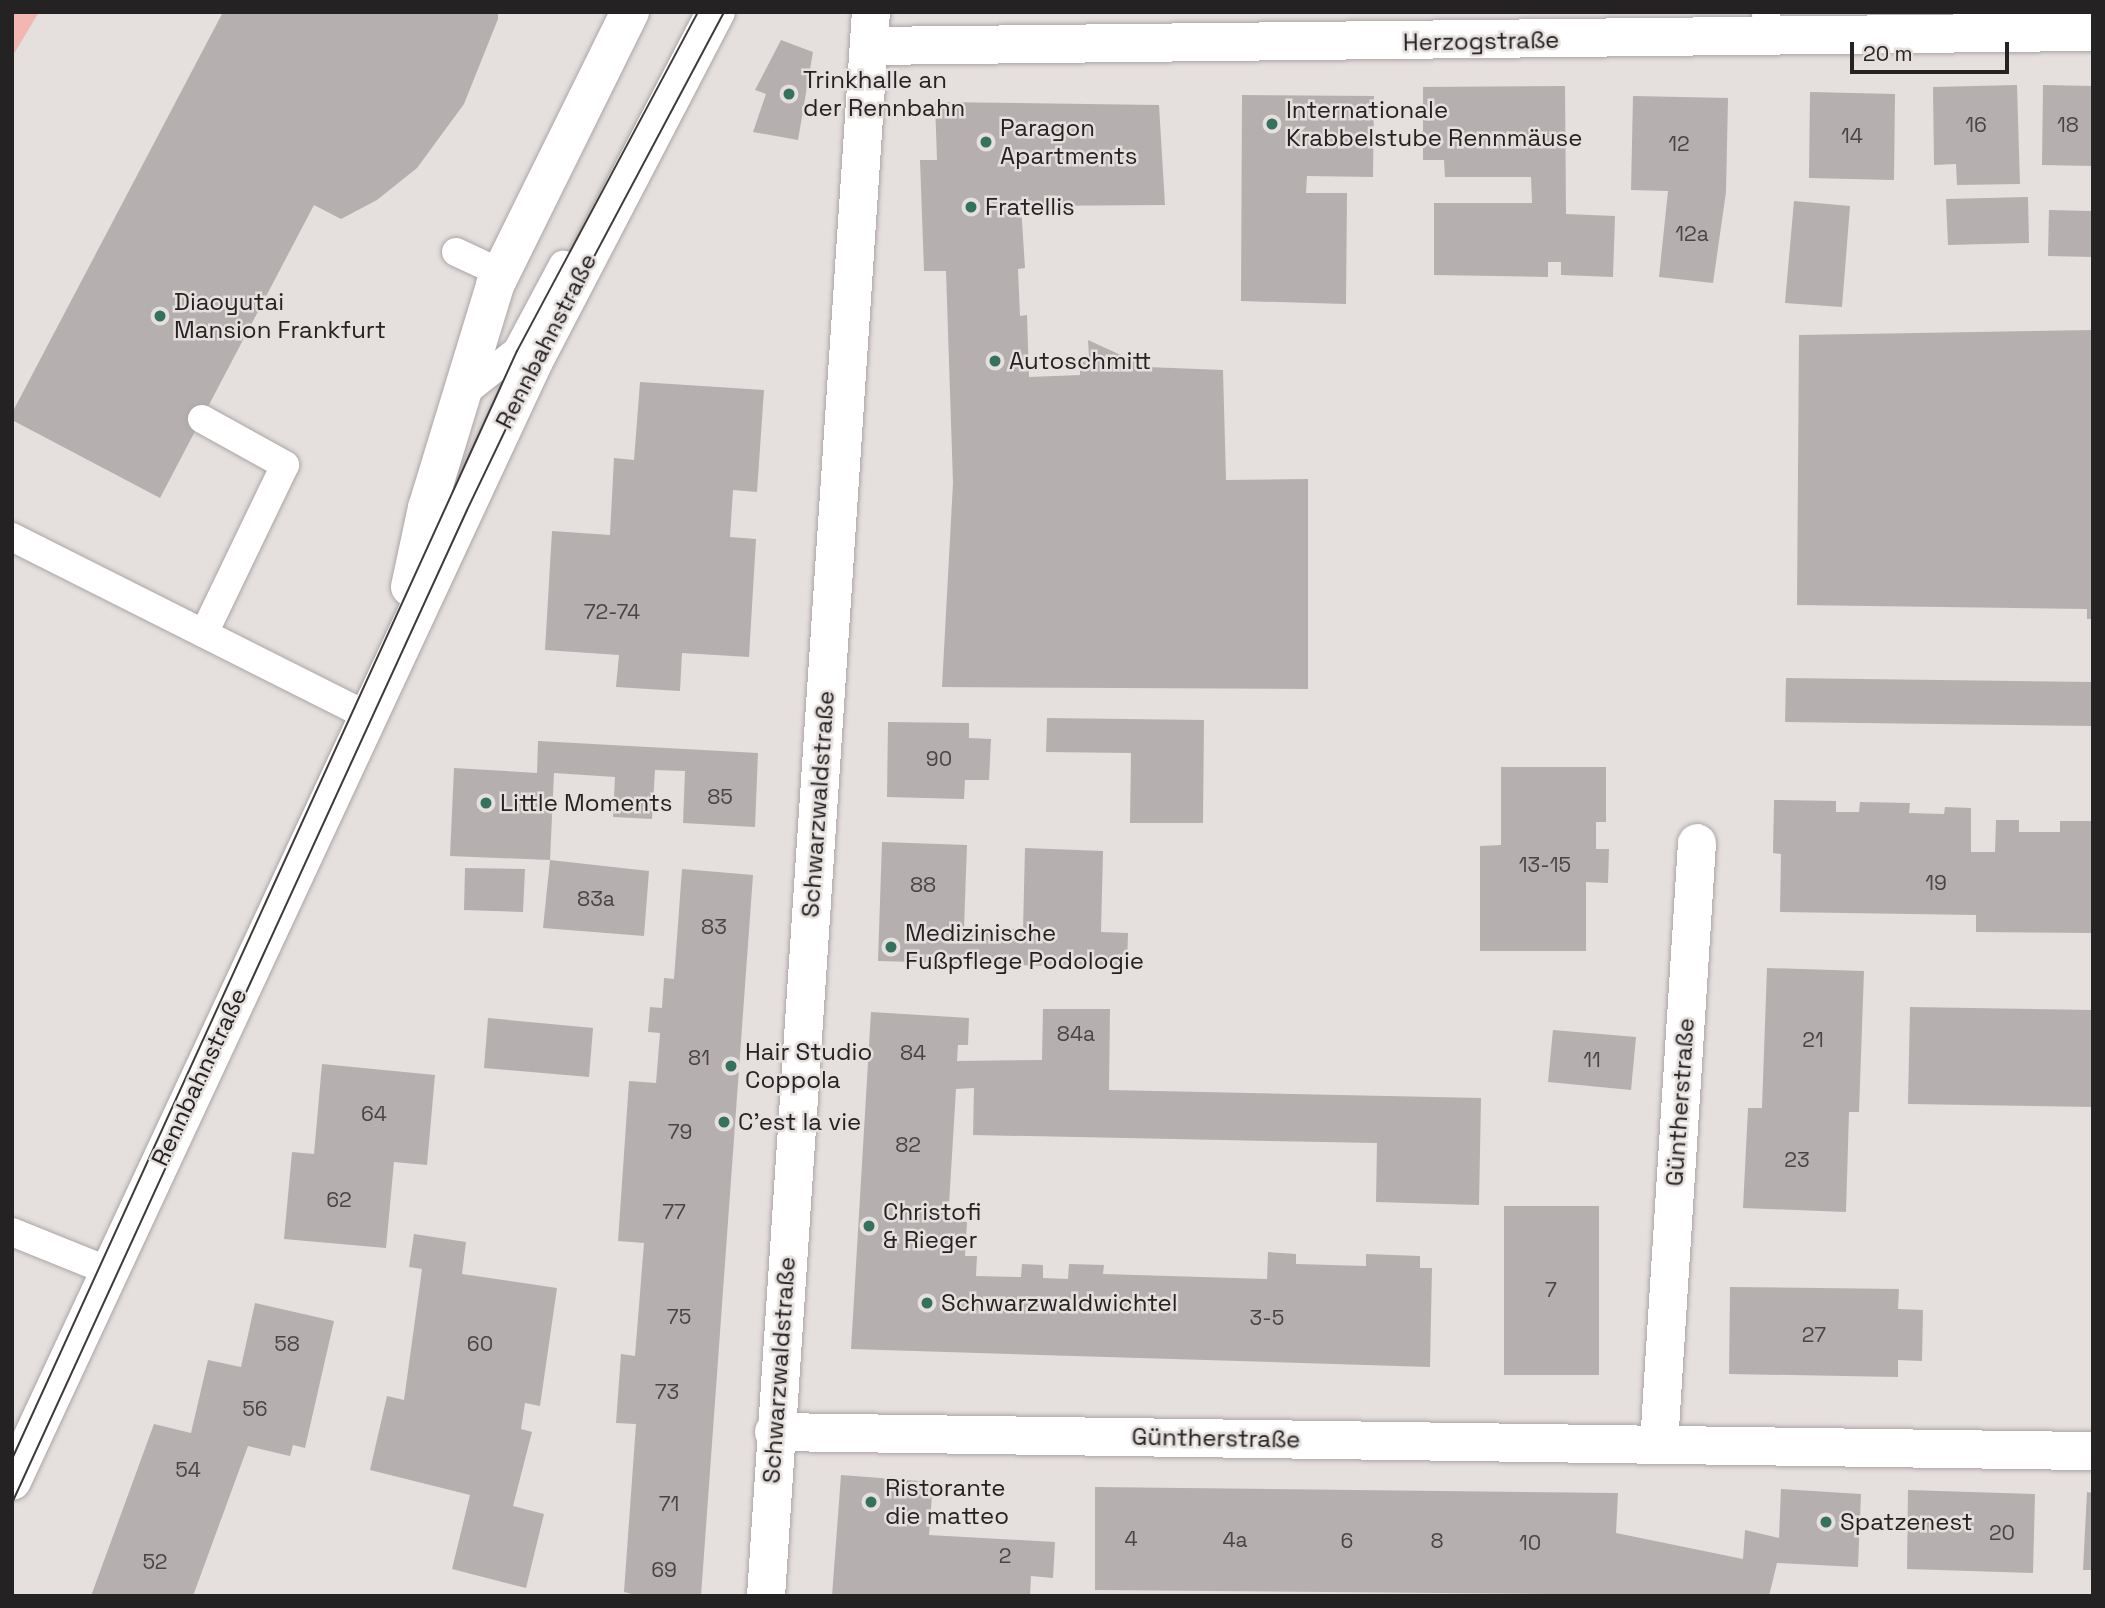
<!DOCTYPE html>
<meta charset="utf-8">
<style>
body{margin:0}
#map{position:relative;width:2105px;height:1608px;overflow:hidden;background:#e5dfde;font-family:"Space Grotesk",sans-serif}
div>[style]{position:absolute}
[style*='--x']{left:calc(var(--x)*1px);top:calc(var(--y)*1px);width:calc(var(--w)*1px);rotate:calc(var(--a)*1deg)}
.green>*{inset:0;background:#f2b6b3}
.building>*{inset:0;background:#b5b0af}
.roads{filter:drop-shadow(0 0 2px #aba5a5) drop-shadow(0 0 2px #aba5a5)}
.lane>*{height:28px;margin:-14px;padding:0 14px;transform-origin:14px;border-radius:14px;background:#fff}
.street>*{height:38px;margin:-19px;padding:0 19px;transform-origin:19px;border-radius:19px;background:#fff}
.secondary>*{height:38px;margin:-19px;padding:0 19px;transform-origin:19px;border-radius:19px;background:#fff}
.tram>*{height:2px;margin:-1px;padding:0 1px;transform-origin:1px;border-radius:1px;background:#3d3b3a}
.dots>*{width:19px;height:19px;translate:-50% -50%;box-sizing:border-box;border:4px solid #e5dfde;border-radius:50%}
span{translate:-50% -50%;white-space:nowrap;text-align:center;line-height:1.15;-webkit-text-stroke:5px #e5dfde;paint-order:stroke}
.number-label{font-size:21px;color:#484645}
.number-label span{-webkit-text-stroke-width:0}
.street-label{font-size:24px;color:#242222}
.poi-label{font-size:24px;color:#242222}
.left{translate:0 -50%;text-align:left}
.frame{position:absolute;inset:0;border:14px solid #242222;pointer-events:none}
.scale{position:absolute;left:1850px;top:42px;width:159px;height:32px;box-sizing:border-box;border:4px solid #242222;border-top:0;padding-left:9px;font-size:21px;line-height:24px;white-space:nowrap;color:#242222;-webkit-text-stroke:5px #e5dfde;paint-order:stroke}
</style>
<div id="map">
<div class="green">
<i style="clip-path:polygon(12px 12px,39px 12px,12px 57px)"></i>
</div>
<div class="building">
<i style="clip-path:polygon(223px 12px,498px 12px,498px 19px,464px 104px,417px 168px,377px 200px,341px 219px,314px 205px,160px 498px,12px 420px,12px 413px)"></i>
<i style="clip-path:polygon(781px 40px,813px 52px,798px 140px,753px 132px,766px 94px,755px 90px)"></i>
<i style="clip-path:polygon(2017px 85px,2020px 184px,1957px 185px,1956px 164px,1934px 165px,1933px 87px)"></i>
<i style="clip-path:polygon(2043px 85px,2093px 86px,2093px 166px,2042px 165px)"></i>
<i style="clip-path:polygon(1565px 86px,1566px 214px,1615px 216px,1613px 277px,1561px 275px,1561px 262px,1548px 262px,1548px 277px,1434px 275px,1434px 203px,1532px 203px,1531px 177px,1445px 177px,1444px 160px,1423px 160px,1423px 87px)"></i>
<i style="clip-path:polygon(1810px 92px,1895px 94px,1894px 180px,1809px 178px)"></i>
<i style="clip-path:polygon(1242px 95px,1374px 96px,1373px 177px,1307px 176px,1306px 193px,1347px 193px,1346px 304px,1241px 301px)"></i>
<i style="clip-path:polygon(1633px 96px,1728px 98px,1726px 192px,1713px 283px,1659px 277px,1668px 191px,1631px 190px)"></i>
<i style="clip-path:polygon(935px 102px,1159px 105px,1165px 205px,1021px 206px,1025px 268px,1018px 269px,1020px 316px,1027px 315px,1029px 377px,1080px 375px,1080px 356px,1089px 356px,1088px 340px,1147px 367px,1223px 370px,1226px 480px,1308px 479px,1308px 689px,942px 687px,953px 483px,946px 271px,924px 271px,920px 160px,937px 160px)"></i>
<i style="clip-path:polygon(2028px 197px,2029px 243px,1948px 245px,1946px 199px)"></i>
<i style="clip-path:polygon(1794px 201px,1850px 206px,1842px 307px,1785px 303px)"></i>
<i style="clip-path:polygon(2049px 210px,2093px 211px,2093px 257px,2048px 256px)"></i>
<i style="clip-path:polygon(2093px 330px,2093px 619px,2087px 619px,2087px 609px,1797px 605px,1799px 335px)"></i>
<i style="clip-path:polygon(640px 382px,764px 390px,757px 492px,733px 490px,730px 537px,756px 539px,749px 657px,682px 653px,680px 691px,616px 687px,619px 655px,545px 650px,552px 531px,610px 535px,614px 458px,634px 460px)"></i>
<i style="clip-path:polygon(1786px 678px,2093px 682px,2093px 726px,1785px 722px)"></i>
<i style="clip-path:polygon(1047px 718px,1204px 720px,1203px 823px,1130px 823px,1131px 753px,1046px 752px)"></i>
<i style="clip-path:polygon(888px 722px,969px 723px,969px 738px,991px 739px,989px 780px,965px 780px,964px 799px,887px 797px)"></i>
<i style="clip-path:polygon(538px 741px,758px 753px,755px 827px,683px 823px,685px 771px,655px 770px,652px 819px,613px 817px,615px 777px,554px 773px,550px 860px,450px 856px,454px 768px,537px 773px)"></i>
<i style="clip-path:polygon(1501px 767px,1606px 767px,1606px 822px,1596px 822px,1596px 849px,1609px 849px,1608px 883px,1586px 882px,1586px 951px,1480px 951px,1480px 846px,1501px 845px)"></i>
<i style="clip-path:polygon(1774px 800px,1836px 801px,1836px 812px,1859px 812px,1860px 802px,1910px 803px,1909px 813px,1944px 814px,1945px 807px,1971px 808px,1971px 852px,1995px 852px,1996px 820px,2019px 820px,2019px 832px,2060px 832px,2060px 821px,2093px 821px,2093px 933px,1976px 932px,1976px 915px,1780px 912px,1781px 854px,1773px 853px)"></i>
<i style="clip-path:polygon(882px 842px,967px 845px,964px 928px,1023px 929px,1025px 848px,1103px 851px,1101px 932px,1128px 933px,1127px 968px,878px 961px)"></i>
<i style="clip-path:polygon(550px 860px,649px 871px,644px 936px,543px 928px)"></i>
<i style="clip-path:polygon(465px 868px,525px 869px,523px 912px,464px 910px)"></i>
<i style="clip-path:polygon(682px 869px,753px 875px,701px 1596px,639px 1596px,624px 1592px,636px 1424px,616px 1423px,621px 1354px,635px 1356px,644px 1243px,618px 1241px,629px 1081px,656px 1083px,660px 1033px,648px 1032px,650px 1007px,662px 1008px,664px 978px,674px 979px)"></i>
<i style="clip-path:polygon(1767px 968px,1864px 971px,1859px 1112px,1849px 1112px,1846px 1212px,1743px 1208px,1748px 1108px,1762px 1108px)"></i>
<i style="clip-path:polygon(1910px 1007px,2093px 1010px,2093px 1107px,1908px 1104px)"></i>
<i style="clip-path:polygon(1043px 1009px,1110px 1009px,1109px 1090px,1481px 1098px,1479px 1205px,1376px 1202px,1377px 1143px,973px 1135px,974px 1088px,956px 1089px,948px 1221px,967px 1222px,965px 1256px,977px 1256px,976px 1276px,1021px 1277px,1022px 1264px,1043px 1265px,1043px 1278px,1068px 1279px,1069px 1264px,1104px 1265px,1103px 1274px,1267px 1279px,1268px 1252px,1296px 1254px,1296px 1264px,1366px 1266px,1366px 1254px,1420px 1256px,1420px 1268px,1432px 1268px,1430px 1367px,851px 1349px,871px 1012px,969px 1018px,968px 1045px,958px 1045px,957px 1061px,1042px 1060px)"></i>
<i style="clip-path:polygon(488px 1018px,593px 1028px,589px 1077px,484px 1068px)"></i>
<i style="clip-path:polygon(1553px 1030px,1636px 1037px,1631px 1090px,1548px 1082px)"></i>
<i style="clip-path:polygon(322px 1064px,435px 1075px,427px 1165px,394px 1162px,386px 1248px,284px 1239px,292px 1152px,314px 1154px)"></i>
<i style="clip-path:polygon(1504px 1206px,1599px 1206px,1599px 1375px,1504px 1375px)"></i>
<i style="clip-path:polygon(414px 1234px,466px 1242px,462px 1274px,557px 1288px,540px 1406px,525px 1403px,521px 1429px,532px 1432px,513px 1506px,544px 1514px,526px 1588px,452px 1569px,470px 1495px,370px 1470px,387px 1396px,404px 1400px,422px 1269px,409px 1267px)"></i>
<i style="clip-path:polygon(1730px 1287px,1899px 1289px,1898px 1309px,1923px 1310px,1922px 1361px,1898px 1360px,1898px 1377px,1729px 1374px)"></i>
<i style="clip-path:polygon(255px 1303px,334px 1321px,305px 1448px,293px 1445px,290px 1456px,248px 1446px,193px 1596px,91px 1596px,154px 1424px,191px 1433px,208px 1360px,241px 1367px)"></i>
<i style="clip-path:polygon(841px 1475px,933px 1482px,929px 1535px,1055px 1542px,1053px 1578px,1031px 1576px,1030px 1596px,832px 1596px)"></i>
<i style="clip-path:polygon(1095px 1487px,1618px 1493px,1616px 1533px,1743px 1559px,1745px 1530px,1779px 1538px,1781px 1489px,1861px 1494px,1858px 1567px,1777px 1563px,1769px 1596px,1095px 1590px)"></i>
<i style="clip-path:polygon(1908px 1490px,2035px 1494px,2033px 1573px,1907px 1569px)"></i>
<i style="clip-path:polygon(2087px 1492px,2093px 1493px,2093px 1570px,2083px 1570px)"></i>
</div>
<div class="roads">
<div class="lane">
<i style="--x:1766;--y:12;--w:25;--a:88"></i>
<i style="--x:456;--y:252;--w:50;--a:25"></i>
<i style="--x:460;--y:396;--w:73;--a:-38.3"></i>
<i style="--x:517;--y:351;--w:98;--a:-61.9"></i>
<i style="--x:202;--y:419;--w:95;--a:29"></i>
<i style="--x:285;--y:465;--w:187;--a:115.7"></i>
<i style="--x:12;--y:537;--w:396;--a:26.7"></i>
<i style="--x:12;--y:1232;--w:105;--a:21.9"></i>
</div>
<div class="street">
<i style="--x:869;--y:46;--w:1224;--a:-0.66"></i>
<i style="--x:774;--y:1432;--w:1319;--a:0.83"></i>
<i style="--x:1659;--y:1444;--w:602;--a:-86.38"></i>
<i style="--x:766;--y:1596;--w:1587;--a:-86.21"></i>
</div>
<div class="secondary">
<i style="--x:410;--y:587;--w:81;--a:-77.9"></i>
<i style="--x:427;--y:508;--w:233;--a:-73"></i>
<i style="--x:495;--y:285;--w:305;--a:-63.7"></i>
<i style="--x:12;--y:1481;--w:1236;--a:-65.01"></i>
<i style="--x:534;--y:361;--w:394;--a:-62.5"></i>
</div>
</div>
<div class="tram">
<i style="--x:12;--y:1459;--w:1218;--a:-65.5"></i>
<i style="--x:517;--y:351;--w:384;--a:-61.9"></i>
<i style="--x:12;--y:1503;--w:1092;--a:-65.38"></i>
<i style="--x:467;--y:510;--w:164;--a:-64.4"></i>
<i style="--x:538;--y:362;--w:396;--a:-62"></i>
</div>
<div class="dots">
<i style="left:789px;top:94px;background:#34725f"></i>
<i style="left:1272px;top:124px;background:#34725f"></i>
<i style="left:986px;top:142px;background:#34725f"></i>
<i style="left:971px;top:207px;background:#34725f"></i>
<i style="left:160px;top:316px;background:#34725f"></i>
<i style="left:995px;top:361px;background:#34725f"></i>
<i style="left:486px;top:803px;background:#34725f"></i>
<i style="left:891px;top:947px;background:#34725f"></i>
<i style="left:731px;top:1066px;background:#34725f"></i>
<i style="left:724px;top:1122px;background:#34725f"></i>
<i style="left:869px;top:1226px;background:#34725f"></i>
<i style="left:927px;top:1303px;background:#34725f"></i>
<i style="left:871px;top:1502px;background:#34725f"></i>
<i style="left:1826px;top:1522px;background:#34725f"></i>
</div>
<div class="number-label">
<span style="left:1976px;top:125px">16</span>
<span style="left:2068px;top:125px">18</span>
<span style="left:1852px;top:136px">14</span>
<span style="left:1679px;top:144px">12</span>
<span style="left:1692px;top:234px">12a</span>
<span style="left:612px;top:612px">72-74</span>
<span style="left:939px;top:759px">90</span>
<span style="left:720px;top:797px">85</span>
<span style="left:1545px;top:865px">13-15</span>
<span style="left:1936px;top:883px">19</span>
<span style="left:923px;top:885px">88</span>
<span style="left:596px;top:899px">83a</span>
<span style="left:714px;top:927px">83</span>
<span style="left:1076px;top:1034px">84a</span>
<span style="left:1813px;top:1040px">21</span>
<span style="left:913px;top:1053px">84</span>
<span style="left:699px;top:1058px">81</span>
<span style="left:1592px;top:1060px">11</span>
<span style="left:374px;top:1114px">64</span>
<span style="left:680px;top:1132px">79</span>
<span style="left:908px;top:1145px">82</span>
<span style="left:1797px;top:1160px">23</span>
<span style="left:339px;top:1200px">62</span>
<span style="left:674px;top:1212px">77</span>
<span style="left:1551px;top:1290px">7</span>
<span style="left:679px;top:1317px">75</span>
<span style="left:1267px;top:1318px">3-5</span>
<span style="left:1814px;top:1335px">27</span>
<span style="left:287px;top:1344px">58</span>
<span style="left:480px;top:1344px">60</span>
<span style="left:667px;top:1392px">73</span>
<span style="left:255px;top:1409px">56</span>
<span style="left:188px;top:1470px">54</span>
<span style="left:669px;top:1504px">71</span>
<span style="left:2002px;top:1533px">20</span>
<span style="left:1131px;top:1539px">4</span>
<span style="left:1235px;top:1540px">4a</span>
<span style="left:1347px;top:1541px">6</span>
<span style="left:1437px;top:1541px">8</span>
<span style="left:1530px;top:1543px">10</span>
<span style="left:1005px;top:1556px">2</span>
<span style="left:155px;top:1562px">52</span>
<span style="left:664px;top:1570px">69</span>
</div>
<div class="street-label">
<span style="left:1481px;top:41px;rotate:-1deg">Herzogstraße</span>
<span style="left:546px;top:341px;rotate:-63deg">Rennbahnstraße</span>
<span style="left:818px;top:804px;rotate:-86deg">Schwarzwaldstraße</span>
<span style="left:199px;top:1077px;rotate:-65deg">Rennbahnstraße</span>
<span style="left:1680px;top:1102px;rotate:-86deg">Güntherstraße</span>
<span style="left:779px;top:1370px;rotate:-86deg">Schwarzwaldstraße</span>
<span style="left:1216px;top:1438px;rotate:1deg">Güntherstraße</span>
</div>
<div class="poi-label">
<span class="left" style="left:803px;top:94px">Trinkhalle an<br>der Rennbahn</span>
<span class="left" style="left:1286px;top:124px">Internationale<br>Krabbelstube Rennmäuse</span>
<span class="left" style="left:1000px;top:142px">Paragon<br>Apartments</span>
<span class="left" style="left:985px;top:207px">Fratellis</span>
<span class="left" style="left:174px;top:316px">Diaoyutai<br>Mansion Frankfurt</span>
<span class="left" style="left:1009px;top:361px">Autoschmitt</span>
<span class="left" style="left:500px;top:803px">Little Moments</span>
<span class="left" style="left:905px;top:947px">Medizinische<br>Fußpflege Podologie</span>
<span class="left" style="left:745px;top:1066px">Hair Studio<br>Coppola</span>
<span class="left" style="left:738px;top:1122px">C'est la vie</span>
<span class="left" style="left:883px;top:1226px">Christofi<br>&amp; Rieger</span>
<span class="left" style="left:941px;top:1303px">Schwarzwaldwichtel</span>
<span class="left" style="left:885px;top:1502px">Ristorante<br>die matteo</span>
<span class="left" style="left:1840px;top:1522px">Spatzenest</span>
</div>
<div class="frame"></div>
<div class="scale">20 m</div>
</div>
